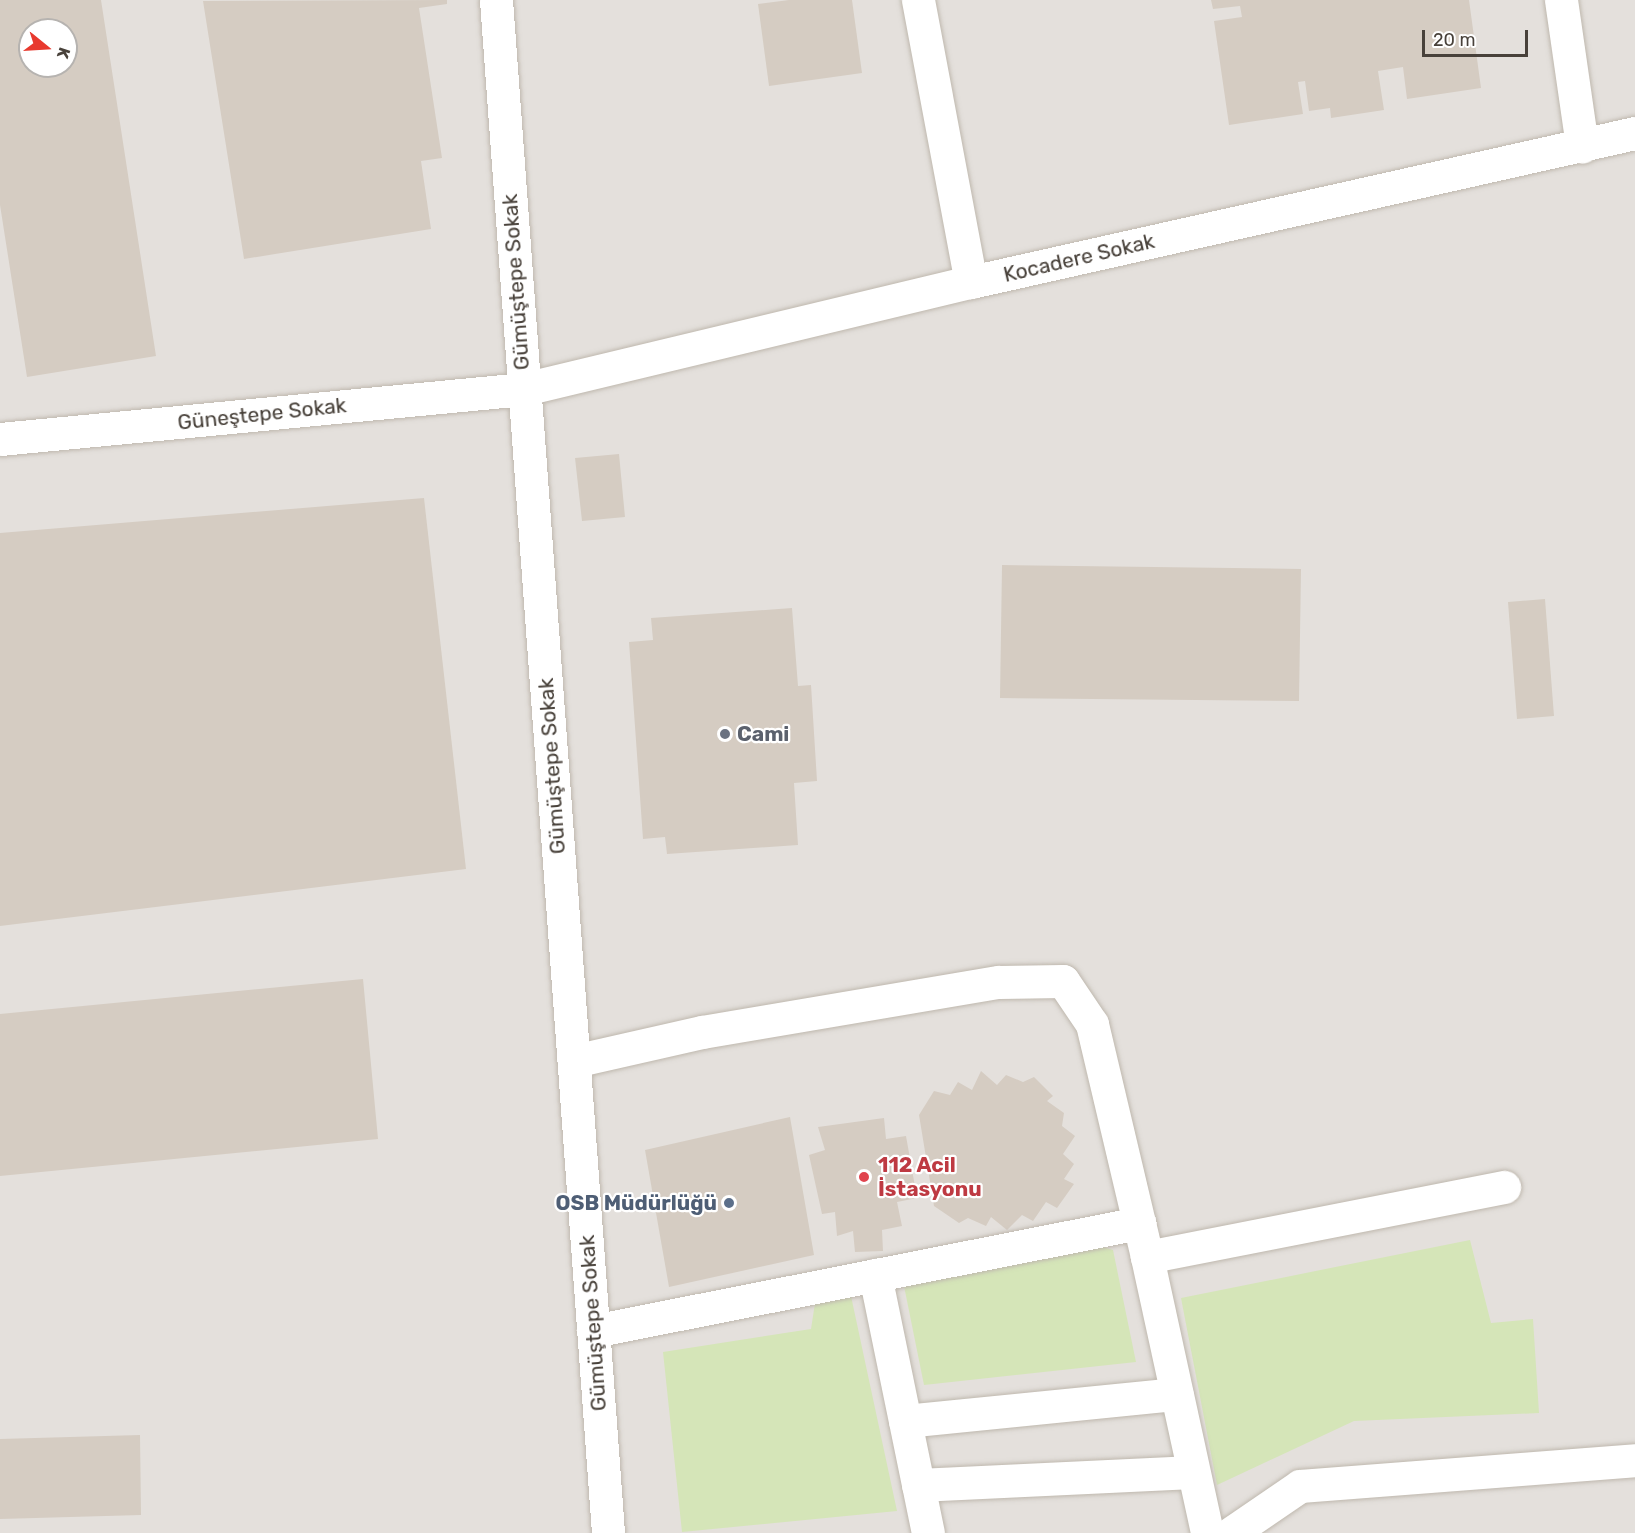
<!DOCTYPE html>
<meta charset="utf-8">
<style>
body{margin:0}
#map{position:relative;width:1635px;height:1533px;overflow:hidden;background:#f4f1eb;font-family:Rubik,sans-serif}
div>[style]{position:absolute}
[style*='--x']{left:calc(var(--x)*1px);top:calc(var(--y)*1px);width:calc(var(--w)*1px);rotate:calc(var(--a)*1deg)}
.industrial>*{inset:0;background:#e4e0dc}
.green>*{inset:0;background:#d5e5b8}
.building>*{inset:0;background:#d5ccc2}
.roads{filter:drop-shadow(0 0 2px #bfb8ae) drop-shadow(0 0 2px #bfb8ae)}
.minor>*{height:33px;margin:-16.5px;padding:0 16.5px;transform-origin:16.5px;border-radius:16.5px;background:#fff}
.dots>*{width:16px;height:16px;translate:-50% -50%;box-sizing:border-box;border:3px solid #fff;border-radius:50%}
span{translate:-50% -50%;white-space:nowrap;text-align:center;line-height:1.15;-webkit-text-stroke:4.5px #fff;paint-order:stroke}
.street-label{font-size:21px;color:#48413a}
.worship-label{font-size:21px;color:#5b616d;font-weight:700}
.left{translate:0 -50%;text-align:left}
.health-label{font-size:21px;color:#be3a42;font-weight:700}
.service-label{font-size:21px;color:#4e5e75;font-weight:700}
.right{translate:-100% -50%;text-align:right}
.north{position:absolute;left:18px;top:18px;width:60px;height:60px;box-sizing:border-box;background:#fff;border:2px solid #b6b3b0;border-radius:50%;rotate:108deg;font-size:16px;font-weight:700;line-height:24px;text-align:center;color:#48413a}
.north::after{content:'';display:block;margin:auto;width:21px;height:27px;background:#e8392e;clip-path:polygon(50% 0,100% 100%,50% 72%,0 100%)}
.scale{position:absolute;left:1422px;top:30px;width:106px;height:27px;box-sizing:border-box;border:3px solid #48413a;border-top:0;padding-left:8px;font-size:18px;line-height:21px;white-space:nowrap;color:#48413a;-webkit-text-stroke:4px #fff;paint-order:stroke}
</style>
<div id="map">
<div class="industrial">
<i style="clip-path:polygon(evenodd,0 0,1635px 0,1635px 1533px,0 1533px,0 0,30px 30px,66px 30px,66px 66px,30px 66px,30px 30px)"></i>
</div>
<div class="green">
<i style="clip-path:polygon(1470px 1240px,1491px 1323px,1533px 1319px,1539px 1413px,1354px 1421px,1217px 1485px,1181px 1298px)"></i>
<i style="clip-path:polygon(1096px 1245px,1113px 1250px,1136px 1362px,924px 1385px,904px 1286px)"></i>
<i style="clip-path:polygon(851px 1296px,897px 1511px,682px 1532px,663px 1352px,811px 1329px,815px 1303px)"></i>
</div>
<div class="building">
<i style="clip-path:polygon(evenodd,0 0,101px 0,156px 356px,27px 377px,0 205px,0 0,30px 30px,66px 30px,66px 66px,30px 66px,30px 30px)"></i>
<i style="clip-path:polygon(447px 0,447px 4px,419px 8px,442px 158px,421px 161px,431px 229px,244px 259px,203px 1px)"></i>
<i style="clip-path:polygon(789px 0,852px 0,862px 73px,769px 86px,758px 4px)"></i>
<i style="clip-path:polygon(1211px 0,1469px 0,1481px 88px,1407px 99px,1403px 67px,1378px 71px,1384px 110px,1331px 118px,1330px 108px,1309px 111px,1305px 81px,1298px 82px,1303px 114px,1229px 125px,1214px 21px,1242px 17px,1240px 6px,1213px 9px)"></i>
<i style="clip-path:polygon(619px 454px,625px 517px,582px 521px,575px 458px)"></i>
<i style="clip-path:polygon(424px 498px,466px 869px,0 926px,0 533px)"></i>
<i style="clip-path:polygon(1002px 565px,1301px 569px,1299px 701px,1000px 698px)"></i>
<i style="clip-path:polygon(1545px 599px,1554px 716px,1517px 719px,1508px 602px)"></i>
<i style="clip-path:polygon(792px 608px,798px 686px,811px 685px,817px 781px,794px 783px,798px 845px,667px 854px,665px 837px,643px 839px,629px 642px,653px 640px,651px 618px)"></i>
<i style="clip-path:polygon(363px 979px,378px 1139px,0 1176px,0 1014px)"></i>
<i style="clip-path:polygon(981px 1071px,997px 1085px,1006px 1075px,1023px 1082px,1034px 1077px,1053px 1096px,1047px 1101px,1064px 1113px,1062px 1126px,1075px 1136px,1063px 1154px,1074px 1164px,1064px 1179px,1074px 1184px,1057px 1208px,1046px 1202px,1033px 1221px,1022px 1215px,1007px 1230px,991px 1217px,986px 1226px,968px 1218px,959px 1223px,934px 1206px,919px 1115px,934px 1091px,950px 1095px,958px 1082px,972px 1090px)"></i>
<i style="clip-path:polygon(790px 1117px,814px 1255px,669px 1287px,645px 1150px)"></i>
<i style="clip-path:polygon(884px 1118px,886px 1139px,906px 1136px,917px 1198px,897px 1202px,902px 1226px,882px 1230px,883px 1251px,855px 1252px,853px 1231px,837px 1236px,835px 1212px,822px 1214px,809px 1155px,825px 1150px,818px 1127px)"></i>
<i style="clip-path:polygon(140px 1435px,141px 1515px,0 1519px,0 1439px)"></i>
</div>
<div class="roads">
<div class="minor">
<i style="--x:496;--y:0;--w:1537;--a:85.82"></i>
<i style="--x:918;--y:0;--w:287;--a:79.4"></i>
<i style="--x:1561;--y:0;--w:148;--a:81.8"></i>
<i style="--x:0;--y:439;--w:526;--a:-5.45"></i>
<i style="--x:524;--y:389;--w:460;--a:-13.5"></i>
<i style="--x:971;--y:282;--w:681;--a:-12.65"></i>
<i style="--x:574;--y:1061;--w:131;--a:-12.8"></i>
<i style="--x:702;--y:1032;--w:301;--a:-9.6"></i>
<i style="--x:999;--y:982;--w:64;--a:-0.9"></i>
<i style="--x:1063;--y:981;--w:52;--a:56"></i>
<i style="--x:1092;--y:1024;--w:239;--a:76.7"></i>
<i style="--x:1147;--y:1257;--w:282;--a:77.7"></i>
<i style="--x:1147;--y:1257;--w:364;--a:-11.1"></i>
<i style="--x:875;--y:1275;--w:263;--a:78.4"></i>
<i style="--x:593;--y:1331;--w:557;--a:-11.19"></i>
<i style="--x:905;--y:1421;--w:273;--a:-5.7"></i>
<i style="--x:918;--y:1485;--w:275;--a:-2.7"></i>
<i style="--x:1231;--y:1533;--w:83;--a:-34.3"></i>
<i style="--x:1300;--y:1486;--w:336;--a:-4.4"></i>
</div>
</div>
<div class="dots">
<i style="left:725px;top:734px;background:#6b7280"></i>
<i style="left:864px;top:1177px;background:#e0444e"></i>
<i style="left:729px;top:1203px;background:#5c6f8a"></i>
</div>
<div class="street-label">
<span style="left:1079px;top:258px;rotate:-13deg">Kocadere Sokak</span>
<span style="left:516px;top:282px;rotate:-94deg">Gümüştepe Sokak</span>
<span style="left:262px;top:414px;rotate:-6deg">Güneştepe Sokak</span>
<span style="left:552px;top:766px;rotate:-94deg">Gümüştepe Sokak</span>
<span style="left:593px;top:1323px;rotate:-94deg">Gümüştepe Sokak</span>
</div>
<div class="worship-label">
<span class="left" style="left:737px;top:734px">Cami</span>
</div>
<div class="health-label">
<span class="left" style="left:878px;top:1177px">112 Acil<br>İstasyonu</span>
</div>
<div class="service-label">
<span class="right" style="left:717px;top:1203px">OSB Müdürlüğü</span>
</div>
<div class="north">K</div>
<div class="scale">20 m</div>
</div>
